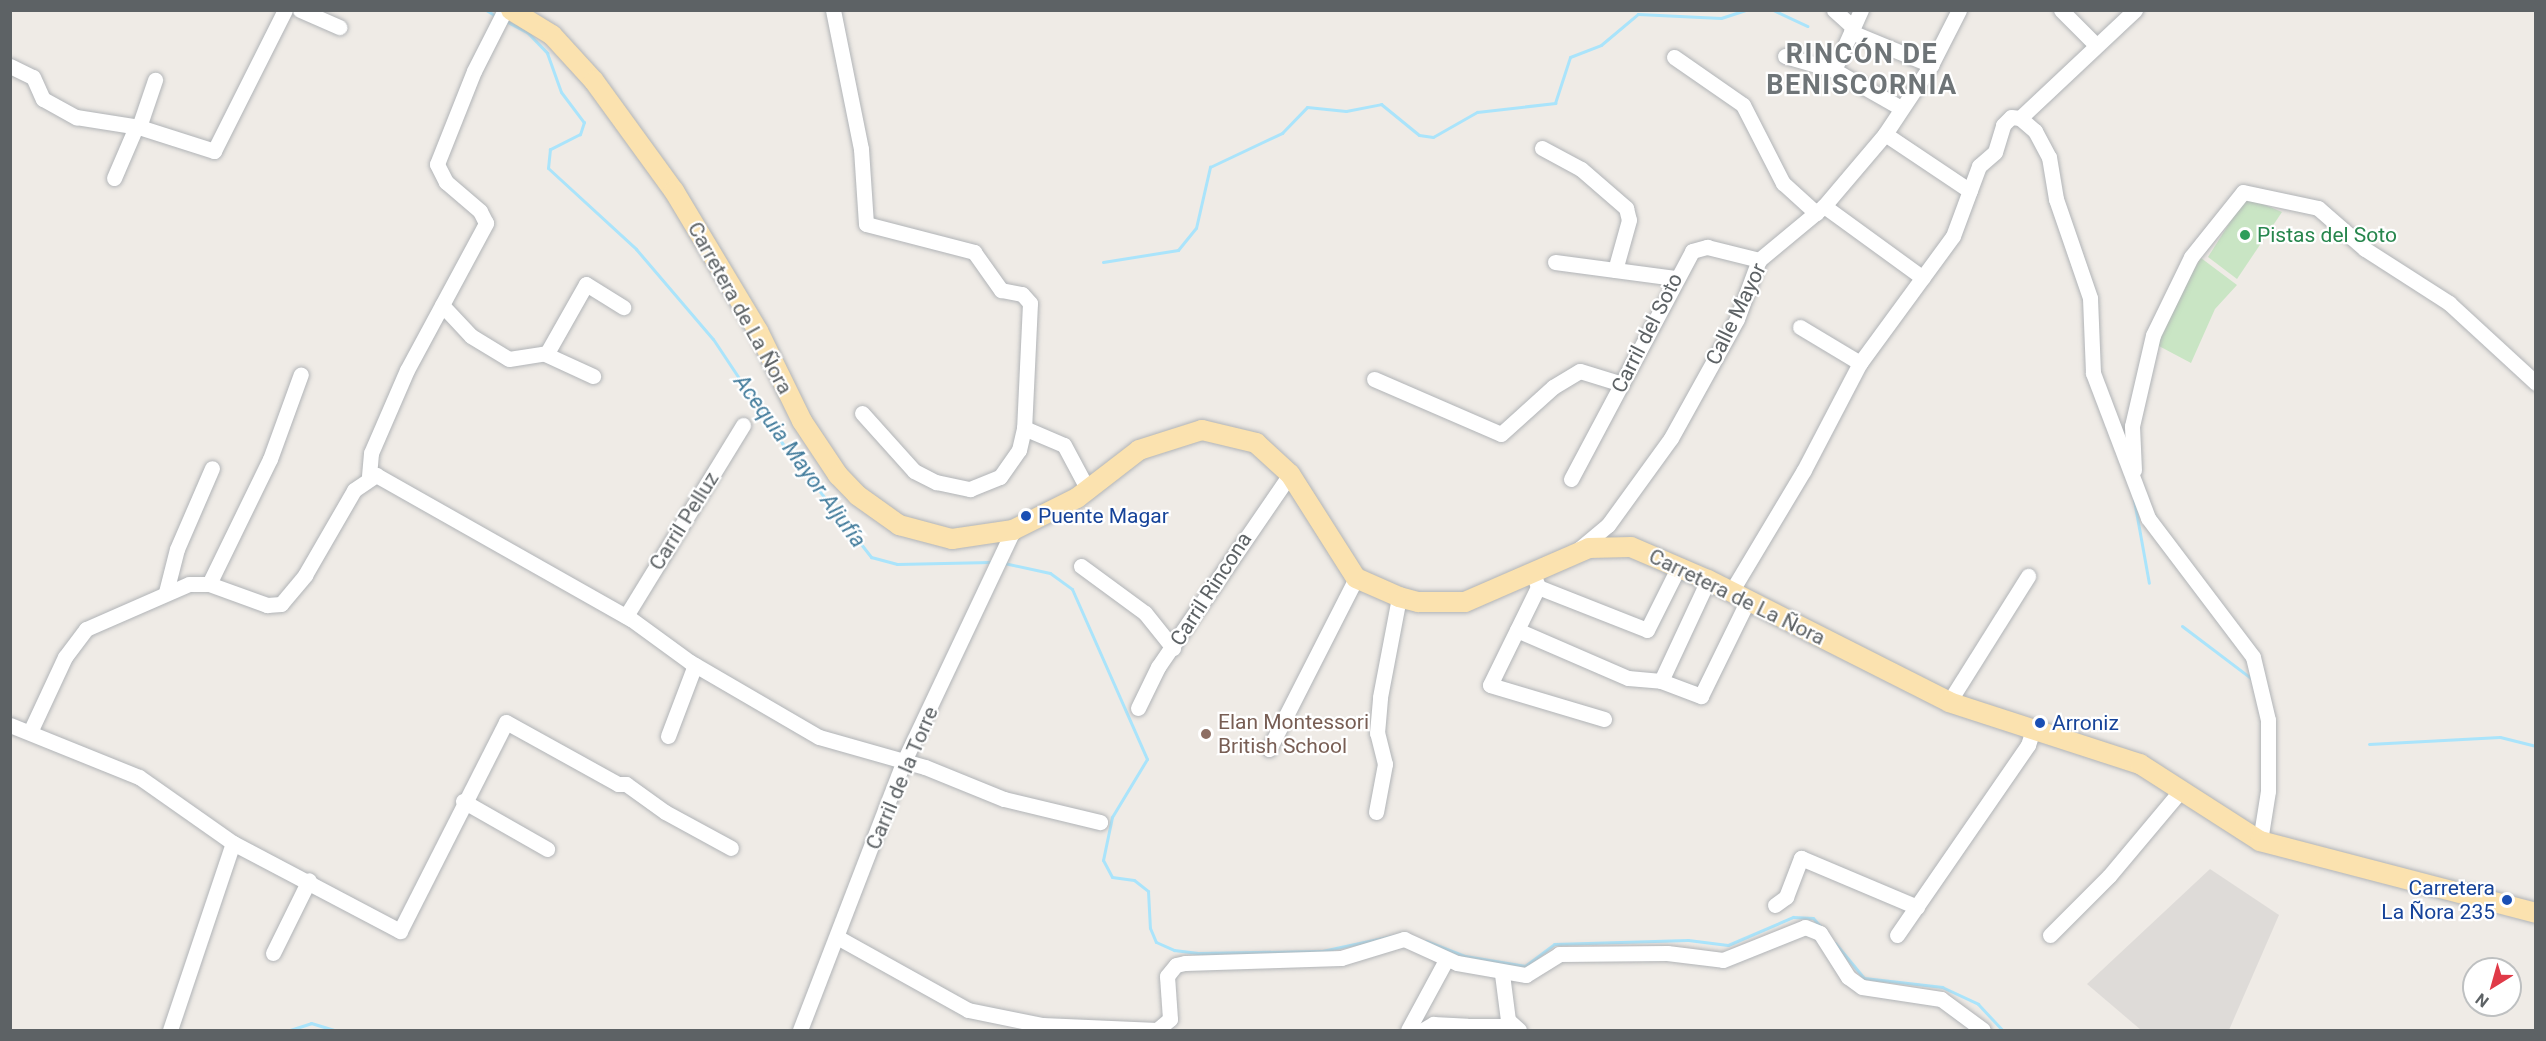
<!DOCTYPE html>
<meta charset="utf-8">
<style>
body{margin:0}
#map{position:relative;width:2546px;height:1041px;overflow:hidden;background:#efebe6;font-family:Roboto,sans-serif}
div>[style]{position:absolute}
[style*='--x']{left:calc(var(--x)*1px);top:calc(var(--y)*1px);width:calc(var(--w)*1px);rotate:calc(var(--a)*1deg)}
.industrial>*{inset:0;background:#dedbd8}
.green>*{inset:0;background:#c9e5c4}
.stream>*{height:3px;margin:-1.5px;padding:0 1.5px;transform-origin:1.5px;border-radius:1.5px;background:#aae4fb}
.roads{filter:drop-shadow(0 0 2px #b1b4b7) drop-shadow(0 0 2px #b1b4b7)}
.minor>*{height:15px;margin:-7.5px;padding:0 7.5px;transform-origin:7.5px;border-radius:7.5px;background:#fff}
.major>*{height:20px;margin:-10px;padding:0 10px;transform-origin:10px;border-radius:10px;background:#fbe2af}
.dots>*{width:16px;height:16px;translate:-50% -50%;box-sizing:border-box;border:3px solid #fff;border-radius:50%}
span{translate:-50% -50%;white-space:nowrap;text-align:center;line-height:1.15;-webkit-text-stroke:4.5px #fff;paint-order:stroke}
.leisure-label{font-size:21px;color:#27864d}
.left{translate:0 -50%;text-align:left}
.street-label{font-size:21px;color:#5d6265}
.transit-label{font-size:21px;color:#164399}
.right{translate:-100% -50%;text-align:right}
.education-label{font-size:21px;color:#785e54}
.water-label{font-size:22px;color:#417b9b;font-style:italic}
.district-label{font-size:27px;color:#6e7477;font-weight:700;letter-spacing:1.5px}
.frame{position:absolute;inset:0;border:12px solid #5d6265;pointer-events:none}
.north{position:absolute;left:2462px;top:957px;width:60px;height:60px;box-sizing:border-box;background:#fff;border:2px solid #bec0c1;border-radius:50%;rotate:217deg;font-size:16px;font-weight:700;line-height:24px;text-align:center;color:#5d6265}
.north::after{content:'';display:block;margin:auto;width:21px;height:27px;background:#e03a48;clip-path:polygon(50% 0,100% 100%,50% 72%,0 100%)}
</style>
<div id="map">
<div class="industrial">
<i style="clip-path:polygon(2210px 869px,2279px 915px,2229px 1030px,2141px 1030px,2087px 984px)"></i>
</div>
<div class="green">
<i style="clip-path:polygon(2246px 197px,2282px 212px,2237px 279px,2208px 257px)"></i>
<i style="clip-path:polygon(2201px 258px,2237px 285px,2215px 309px,2191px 363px,2157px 345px,2169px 311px)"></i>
</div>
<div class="stream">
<i style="--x:486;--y:10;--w:12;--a:31"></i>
<i style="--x:1773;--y:10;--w:38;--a:25"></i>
<i style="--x:504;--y:20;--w:27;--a:28"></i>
<i style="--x:528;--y:33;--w:28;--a:46"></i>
<i style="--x:547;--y:53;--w:41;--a:70.3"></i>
<i style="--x:561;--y:92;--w:38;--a:53"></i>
<i style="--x:584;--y:122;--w:13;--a:108"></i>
<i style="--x:580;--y:134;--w:34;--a:153"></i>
<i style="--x:550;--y:149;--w:19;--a:96"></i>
<i style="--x:548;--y:168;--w:120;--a:42.6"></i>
<i style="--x:636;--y:249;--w:118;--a:49.5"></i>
<i style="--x:713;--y:339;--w:125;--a:56.4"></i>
<i style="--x:782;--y:443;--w:145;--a:52"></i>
<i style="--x:871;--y:557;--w:27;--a:15"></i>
<i style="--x:897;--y:564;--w:94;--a:-1.2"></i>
<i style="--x:1103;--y:262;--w:76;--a:-9.1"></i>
<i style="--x:1178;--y:250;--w:28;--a:-51"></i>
<i style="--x:1196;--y:228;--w:63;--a:-77.1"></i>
<i style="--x:1210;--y:167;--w:80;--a:-25.3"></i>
<i style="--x:1282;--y:133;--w:36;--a:-46"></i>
<i style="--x:1307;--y:107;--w:39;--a:6"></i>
<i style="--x:1346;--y:111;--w:36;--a:-11"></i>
<i style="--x:1381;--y:104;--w:49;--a:39.2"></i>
<i style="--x:1419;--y:135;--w:14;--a:8"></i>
<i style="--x:1433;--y:137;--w:51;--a:-29.6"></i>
<i style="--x:1477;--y:112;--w:79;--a:-6.6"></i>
<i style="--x:1555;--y:103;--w:48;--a:-71.9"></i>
<i style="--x:1570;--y:57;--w:33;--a:-21"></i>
<i style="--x:1601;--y:45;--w:48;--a:-40"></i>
<i style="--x:1638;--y:14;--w:83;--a:2.8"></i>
<i style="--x:1721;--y:18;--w:25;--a:-18"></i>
<i style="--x:2134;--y:500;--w:84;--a:79.8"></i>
<i style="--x:1004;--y:563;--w:47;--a:12.3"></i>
<i style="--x:1050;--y:573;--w:27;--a:36"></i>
<i style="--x:1072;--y:589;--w:186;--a:66.2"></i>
<i style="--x:1147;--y:759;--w:68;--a:121.1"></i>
<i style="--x:1112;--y:817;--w:44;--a:101.8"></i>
<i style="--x:1103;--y:860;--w:19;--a:62"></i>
<i style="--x:1112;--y:877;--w:22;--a:8"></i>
<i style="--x:1134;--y:880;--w:18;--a:38"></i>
<i style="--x:1148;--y:891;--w:37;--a:87"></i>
<i style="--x:1150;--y:928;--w:15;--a:67"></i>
<i style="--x:1156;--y:942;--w:20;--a:24"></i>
<i style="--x:1174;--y:950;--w:24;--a:7"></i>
<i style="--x:1198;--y:953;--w:124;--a:-0.9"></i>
<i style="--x:1322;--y:951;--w:86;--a:-12.1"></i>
<i style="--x:2182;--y:626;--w:88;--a:37.1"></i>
<i style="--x:2369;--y:744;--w:131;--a:-3.1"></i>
<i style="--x:2500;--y:737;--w:37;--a:14"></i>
<i style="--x:1426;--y:941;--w:42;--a:21"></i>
<i style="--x:1465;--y:956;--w:61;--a:9.5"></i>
<i style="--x:1525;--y:966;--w:36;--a:-37"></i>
<i style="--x:1554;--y:944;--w:134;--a:-1.7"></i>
<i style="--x:1688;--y:940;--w:40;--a:7.1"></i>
<i style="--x:1728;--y:945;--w:71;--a:-23.3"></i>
<i style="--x:1793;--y:917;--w:20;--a:3"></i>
<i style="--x:1813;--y:918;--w:12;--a:48"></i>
<i style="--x:1835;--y:943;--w:45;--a:50.4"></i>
<i style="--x:1864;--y:978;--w:79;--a:6.6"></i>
<i style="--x:1942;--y:987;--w:40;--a:25"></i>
<i style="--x:1978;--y:1004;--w:35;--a:47"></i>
<i style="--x:290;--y:1030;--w:22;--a:-18"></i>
<i style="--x:311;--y:1023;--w:24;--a:17"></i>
</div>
<div class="roads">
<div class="minor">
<i style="--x:300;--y:10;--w:43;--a:23.6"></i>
<i style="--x:833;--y:10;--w:142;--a:78.6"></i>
<i style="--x:861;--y:149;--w:75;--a:86.2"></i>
<i style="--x:866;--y:224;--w:112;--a:14.5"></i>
<i style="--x:974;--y:252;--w:47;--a:54.6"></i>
<i style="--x:1001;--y:290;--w:21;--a:11"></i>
<i style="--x:1022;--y:294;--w:12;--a:48"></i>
<i style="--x:1030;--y:303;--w:125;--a:92.7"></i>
<i style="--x:1024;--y:428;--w:43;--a:23"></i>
<i style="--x:1064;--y:445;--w:51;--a:61.9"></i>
<i style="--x:1834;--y:10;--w:25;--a:42"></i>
<i style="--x:2061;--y:10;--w:48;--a:45"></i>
<i style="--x:1851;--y:32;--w:87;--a:22.4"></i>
<i style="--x:1785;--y:56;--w:51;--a:15.9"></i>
<i style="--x:1834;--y:70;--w:66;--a:-65.8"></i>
<i style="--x:1674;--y:57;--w:84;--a:34.8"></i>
<i style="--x:1743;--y:105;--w:88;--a:62.9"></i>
<i style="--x:1783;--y:183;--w:45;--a:42.3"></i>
<i style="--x:10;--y:66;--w:25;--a:26"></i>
<i style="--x:33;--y:77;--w:24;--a:66"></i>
<i style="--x:43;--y:99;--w:38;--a:29"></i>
<i style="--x:76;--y:117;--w:64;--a:9"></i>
<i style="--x:139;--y:127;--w:79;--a:17.7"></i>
<i style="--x:214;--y:151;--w:158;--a:-63.3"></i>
<i style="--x:1834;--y:70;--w:77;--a:29.6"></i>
<i style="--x:2020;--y:118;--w:158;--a:-43.2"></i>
<i style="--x:139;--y:127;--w:50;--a:-71.2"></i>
<i style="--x:1885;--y:134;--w:102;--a:33.8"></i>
<i style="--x:1542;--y:148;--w:44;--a:28.3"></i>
<i style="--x:1581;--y:169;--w:60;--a:40.9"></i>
<i style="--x:1626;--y:208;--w:12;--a:76"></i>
<i style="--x:1629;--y:220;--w:52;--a:105.6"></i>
<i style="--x:114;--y:178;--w:56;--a:-66.7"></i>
<i style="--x:1824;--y:206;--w:122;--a:36"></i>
<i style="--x:1555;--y:262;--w:121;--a:7.6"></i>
<i style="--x:442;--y:305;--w:42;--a:46.9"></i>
<i style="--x:471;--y:336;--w:44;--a:31.2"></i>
<i style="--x:509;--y:359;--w:38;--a:-9"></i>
<i style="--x:547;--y:353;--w:79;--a:-60.5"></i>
<i style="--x:586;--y:284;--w:44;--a:31.9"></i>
<i style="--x:1800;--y:327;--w:70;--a:31"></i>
<i style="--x:545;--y:354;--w:53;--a:24.6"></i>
<i style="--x:1374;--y:379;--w:138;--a:23.4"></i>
<i style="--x:1501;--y:434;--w:70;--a:-42.1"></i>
<i style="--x:1553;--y:387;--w:31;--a:-31"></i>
<i style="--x:1580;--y:371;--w:44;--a:17.2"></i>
<i style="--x:862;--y:413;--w:78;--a:48.1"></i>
<i style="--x:914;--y:471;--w:25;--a:27"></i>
<i style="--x:936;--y:482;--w:35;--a:12"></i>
<i style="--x:970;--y:489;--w:32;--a:-22"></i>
<i style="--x:1000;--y:477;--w:33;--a:-55"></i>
<i style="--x:1019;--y:450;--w:23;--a:-77"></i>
<i style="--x:2134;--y:470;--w:44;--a:-92.6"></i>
<i style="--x:2132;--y:426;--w:93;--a:-77"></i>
<i style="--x:2153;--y:335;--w:87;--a:-64"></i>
<i style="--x:2191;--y:257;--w:83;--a:-51.3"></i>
<i style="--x:2243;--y:192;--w:77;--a:12"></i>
<i style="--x:2318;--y:208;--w:62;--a:41.1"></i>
<i style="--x:2365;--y:249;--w:100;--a:32.7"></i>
<i style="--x:2449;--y:303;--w:118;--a:42.6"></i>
<i style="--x:369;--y:476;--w:23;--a:-85"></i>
<i style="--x:371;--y:453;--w:90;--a:-66.6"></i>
<i style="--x:407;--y:370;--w:167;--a:-61.7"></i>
<i style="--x:486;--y:223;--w:13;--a:-117"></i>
<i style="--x:480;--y:211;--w:45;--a:-139.5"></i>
<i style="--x:446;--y:182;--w:20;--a:-117"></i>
<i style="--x:437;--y:164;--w:100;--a:-68.3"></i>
<i style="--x:474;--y:71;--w:68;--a:-63.1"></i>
<i style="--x:1571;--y:479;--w:258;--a:-62"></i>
<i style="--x:1692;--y:251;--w:16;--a:-15"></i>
<i style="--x:1707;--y:247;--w:54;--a:14"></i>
<i style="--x:1578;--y:550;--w:39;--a:-40"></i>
<i style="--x:1608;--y:525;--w:107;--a:-54.1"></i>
<i style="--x:1671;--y:438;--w:136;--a:-61"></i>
<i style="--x:1737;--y:319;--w:63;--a:-69.6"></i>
<i style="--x:1759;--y:260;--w:85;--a:-39.7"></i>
<i style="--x:1824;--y:206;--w:94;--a:-49.7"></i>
<i style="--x:1885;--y:134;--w:83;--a:-56.3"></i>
<i style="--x:1931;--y:65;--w:62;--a:-63"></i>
<i style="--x:1081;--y:566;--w:79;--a:36.3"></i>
<i style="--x:1145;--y:613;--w:45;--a:51.3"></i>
<i style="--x:1533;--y:573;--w:15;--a:70"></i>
<i style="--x:1538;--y:587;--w:109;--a:116.1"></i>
<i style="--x:1490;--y:685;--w:119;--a:16.6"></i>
<i style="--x:209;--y:584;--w:139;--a:-64"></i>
<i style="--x:270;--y:459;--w:90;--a:-70"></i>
<i style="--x:1538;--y:587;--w:117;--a:21.5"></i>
<i style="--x:1647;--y:630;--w:72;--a:-63.4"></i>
<i style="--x:166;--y:592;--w:44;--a:-75.7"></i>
<i style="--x:177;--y:549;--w:88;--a:-66.6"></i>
<i style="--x:1731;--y:592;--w:142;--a:-59.1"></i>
<i style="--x:1804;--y:470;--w:121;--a:-62.4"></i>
<i style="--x:1860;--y:363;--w:157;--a:-53.8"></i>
<i style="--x:1953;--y:236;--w:75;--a:-69.6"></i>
<i style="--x:1979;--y:166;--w:21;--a:-41"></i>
<i style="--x:1995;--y:152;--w:28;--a:-73"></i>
<i style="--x:2003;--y:125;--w:11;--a:-45"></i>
<i style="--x:2011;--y:117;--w:9;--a:6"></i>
<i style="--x:2020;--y:118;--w:20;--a:41"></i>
<i style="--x:2035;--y:131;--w:30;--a:62"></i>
<i style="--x:2049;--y:157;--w:43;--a:80.5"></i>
<i style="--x:2056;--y:199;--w:105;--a:71"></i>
<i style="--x:2090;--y:298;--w:75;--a:87.7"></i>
<i style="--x:2093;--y:373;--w:155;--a:69.2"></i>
<i style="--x:2148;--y:518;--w:174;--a:52.9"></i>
<i style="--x:2253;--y:657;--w:65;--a:76.6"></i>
<i style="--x:2268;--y:720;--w:71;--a:90"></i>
<i style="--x:2268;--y:791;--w:51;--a:99.1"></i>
<i style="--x:626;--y:616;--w:224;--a:-58.5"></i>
<i style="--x:1517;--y:630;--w:121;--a:23.4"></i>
<i style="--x:1628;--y:678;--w:33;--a:5"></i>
<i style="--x:1661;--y:681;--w:43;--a:20.6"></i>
<i style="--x:1701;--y:696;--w:107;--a:-63.9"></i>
<i style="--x:1661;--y:681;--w:111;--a:-65"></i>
<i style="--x:1949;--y:702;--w:149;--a:-57.9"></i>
<i style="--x:1138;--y:708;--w:46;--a:-64"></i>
<i style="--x:1158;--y:667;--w:234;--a:-55.6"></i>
<i style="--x:10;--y:725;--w:139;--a:22"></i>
<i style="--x:139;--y:777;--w:115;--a:35.1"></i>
<i style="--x:233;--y:843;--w:189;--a:27.8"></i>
<i style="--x:400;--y:931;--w:234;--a:-63.1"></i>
<i style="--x:506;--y:722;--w:128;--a:29"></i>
<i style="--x:618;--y:784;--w:8;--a:0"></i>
<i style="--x:626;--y:784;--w:48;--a:35.7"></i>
<i style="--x:665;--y:812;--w:75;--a:28.6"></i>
<i style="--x:30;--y:732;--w:83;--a:-65"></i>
<i style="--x:65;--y:657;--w:35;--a:-53"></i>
<i style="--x:86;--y:629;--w:112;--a:-23.6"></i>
<i style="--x:189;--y:584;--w:20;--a:0"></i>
<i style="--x:209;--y:584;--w:62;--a:19.9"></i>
<i style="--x:267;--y:605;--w:14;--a:-4"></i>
<i style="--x:281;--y:604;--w:38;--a:-50"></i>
<i style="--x:305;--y:575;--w:98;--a:-60"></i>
<i style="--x:354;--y:490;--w:27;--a:-34"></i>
<i style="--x:376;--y:475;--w:293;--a:29.5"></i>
<i style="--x:631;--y:619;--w:73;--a:36.1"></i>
<i style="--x:690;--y:662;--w:149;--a:30.2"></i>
<i style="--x:819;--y:737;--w:110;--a:15.8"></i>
<i style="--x:925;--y:767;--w:85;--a:22.1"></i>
<i style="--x:1004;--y:799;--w:99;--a:13.5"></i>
<i style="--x:668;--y:736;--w:76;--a:-69.2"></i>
<i style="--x:1269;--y:749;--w:192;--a:-63"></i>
<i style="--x:463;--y:801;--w:97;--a:29.7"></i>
<i style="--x:1376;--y:812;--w:49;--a:-79.4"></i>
<i style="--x:1385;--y:764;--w:32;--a:-104"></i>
<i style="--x:1377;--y:733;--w:36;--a:-85"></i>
<i style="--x:1380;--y:697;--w:102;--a:-79.2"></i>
<i style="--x:1775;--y:905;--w:14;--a:-36"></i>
<i style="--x:1786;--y:897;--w:42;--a:-69"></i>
<i style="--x:1801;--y:858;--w:126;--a:22.9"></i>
<i style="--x:1897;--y:935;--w:231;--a:-55.4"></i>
<i style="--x:2028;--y:745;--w:19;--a:-72"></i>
<i style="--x:2050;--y:935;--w:83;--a:-45"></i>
<i style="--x:2109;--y:876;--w:114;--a:-50"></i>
<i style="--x:837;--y:937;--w:150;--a:29.1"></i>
<i style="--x:968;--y:1010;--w:76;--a:11.5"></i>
<i style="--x:1042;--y:1025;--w:115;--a:2.5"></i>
<i style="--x:1157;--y:1030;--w:17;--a:-40"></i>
<i style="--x:1170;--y:1019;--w:43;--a:-94"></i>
<i style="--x:1167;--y:976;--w:14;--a:-51"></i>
<i style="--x:1176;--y:965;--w:9;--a:-13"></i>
<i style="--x:1185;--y:963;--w:156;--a:-1.8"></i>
<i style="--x:1341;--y:958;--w:66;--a:-16.8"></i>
<i style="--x:1404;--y:939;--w:58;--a:24.4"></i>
<i style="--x:1457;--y:963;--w:70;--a:9.9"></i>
<i style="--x:1526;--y:975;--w:39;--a:-32"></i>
<i style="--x:1559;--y:954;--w:108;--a:-0.5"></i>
<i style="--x:1667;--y:953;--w:56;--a:7.1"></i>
<i style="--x:1723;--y:960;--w:88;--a:-21.9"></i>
<i style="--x:1805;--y:927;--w:16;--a:22"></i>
<i style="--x:1820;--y:933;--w:52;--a:57.5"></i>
<i style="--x:1848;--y:977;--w:17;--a:36"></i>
<i style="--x:1862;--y:987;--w:80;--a:8.6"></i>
<i style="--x:1941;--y:999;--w:52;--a:36.4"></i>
<i style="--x:273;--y:953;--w:81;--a:-63.7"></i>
<i style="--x:1502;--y:974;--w:46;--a:82.6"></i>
<i style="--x:1508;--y:1020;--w:15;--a:42"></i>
<i style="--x:170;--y:1030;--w:197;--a:-71.4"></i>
<i style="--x:800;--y:1030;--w:288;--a:-68.9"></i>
<i style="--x:904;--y:761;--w:255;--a:-64.7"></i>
<i style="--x:1408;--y:1030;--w:80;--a:-61.5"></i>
<i style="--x:1423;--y:1030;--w:12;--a:-31"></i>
<i style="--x:1433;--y:1024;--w:34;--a:3"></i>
<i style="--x:1466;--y:1030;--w:4;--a:-76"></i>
<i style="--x:1467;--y:1026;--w:44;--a:0"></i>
</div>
<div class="major">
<i style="--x:511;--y:10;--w:48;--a:31.4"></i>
<i style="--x:552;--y:35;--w:62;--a:47.6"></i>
<i style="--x:594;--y:81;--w:136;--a:54"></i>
<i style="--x:674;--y:191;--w:163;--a:59"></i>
<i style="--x:758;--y:331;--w:100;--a:63.9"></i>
<i style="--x:802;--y:421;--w:65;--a:56.3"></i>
<i style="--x:838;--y:475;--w:28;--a:46"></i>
<i style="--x:857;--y:495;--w:52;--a:35.5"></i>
<i style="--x:899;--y:525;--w:55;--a:14.8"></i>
<i style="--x:952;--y:539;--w:62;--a:-8.4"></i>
<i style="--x:1013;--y:530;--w:72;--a:-26.6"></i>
<i style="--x:1077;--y:498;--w:78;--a:-37.7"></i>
<i style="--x:1139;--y:450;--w:66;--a:-17.6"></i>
<i style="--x:1202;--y:430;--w:56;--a:13.5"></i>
<i style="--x:1256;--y:443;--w:46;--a:42.4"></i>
<i style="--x:1290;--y:474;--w:123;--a:57.6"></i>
<i style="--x:1356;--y:578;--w:47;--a:23.8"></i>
<i style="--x:1399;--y:597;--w:20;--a:15"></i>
<i style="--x:1418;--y:602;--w:47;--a:0"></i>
<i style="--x:1465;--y:602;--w:135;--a:-23.5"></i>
<i style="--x:1589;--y:548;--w:42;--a:-1.4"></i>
<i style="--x:1631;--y:547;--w:84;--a:23.2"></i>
<i style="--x:1708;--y:580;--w:270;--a:26.8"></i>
<i style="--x:1949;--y:702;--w:201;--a:18"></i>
<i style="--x:2140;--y:764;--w:143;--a:32.7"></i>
<i style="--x:2260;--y:841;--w:285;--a:14.6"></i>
</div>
</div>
<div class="dots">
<i style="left:2245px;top:235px;background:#2e9e5b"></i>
<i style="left:1026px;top:516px;background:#1a4fb4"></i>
<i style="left:2040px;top:723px;background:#1a4fb4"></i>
<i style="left:1206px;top:734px;background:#8d6e63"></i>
<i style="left:2507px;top:900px;background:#1a4fb4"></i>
</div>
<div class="leisure-label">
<span class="left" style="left:2257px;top:235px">Pistas del Soto</span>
</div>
<div class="street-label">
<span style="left:740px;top:308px;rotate:61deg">Carretera de La Ñora</span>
<span style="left:1736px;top:314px;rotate:-64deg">Calle Mayor</span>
<span style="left:1647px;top:333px;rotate:-63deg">Carril del Soto</span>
<span style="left:684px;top:521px;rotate:-58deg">Carril Pelluz</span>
<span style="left:1211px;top:589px;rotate:-57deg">Carril Rincona</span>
<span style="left:1737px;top:597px;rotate:26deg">Carretera de La Ñora</span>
<span style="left:902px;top:778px;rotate:-67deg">Carril de la Torre</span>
</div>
<div class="transit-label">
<span class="left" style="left:1038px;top:516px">Puente Magar</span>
<span class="left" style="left:2052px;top:723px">Arroniz</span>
<span class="right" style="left:2495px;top:900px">Carretera<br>La Ñora 235</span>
</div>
<div class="education-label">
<span class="left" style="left:1218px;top:734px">Elan Montessori<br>British School</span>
</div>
<div class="water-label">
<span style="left:800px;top:461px;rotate:54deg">Acequia Mayor Aljufía</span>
</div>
<div class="district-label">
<span style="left:1862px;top:70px">RINCÓN DE<br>BENISCORNIA</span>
</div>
<div class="frame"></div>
<div class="north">N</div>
</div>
